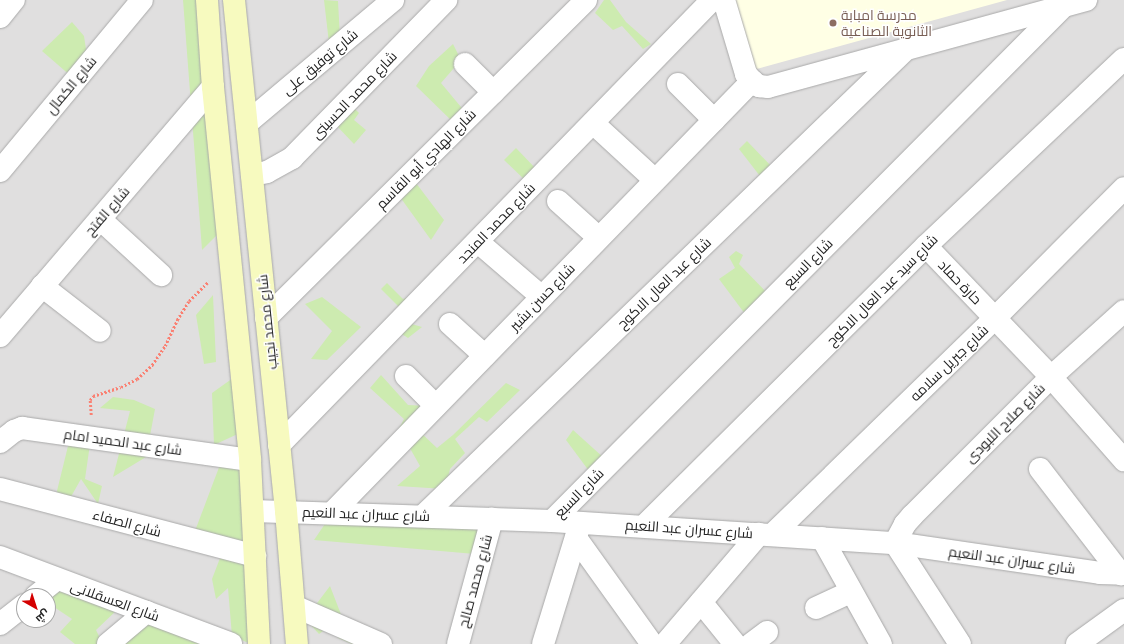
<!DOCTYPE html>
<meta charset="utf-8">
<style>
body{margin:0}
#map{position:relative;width:1124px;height:644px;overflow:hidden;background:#f2efe9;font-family:"Archivo Narrow",Cairo,sans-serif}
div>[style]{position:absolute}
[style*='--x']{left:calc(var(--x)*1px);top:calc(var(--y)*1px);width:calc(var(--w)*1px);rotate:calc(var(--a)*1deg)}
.residential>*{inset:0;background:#e0dfdf}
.education>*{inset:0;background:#ffffe5}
.grass>*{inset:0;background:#cdebb0}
.path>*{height:2.5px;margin-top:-1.25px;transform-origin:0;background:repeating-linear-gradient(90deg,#fa8072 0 2px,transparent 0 4px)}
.roads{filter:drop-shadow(0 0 1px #a9a9a9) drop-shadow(0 0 1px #a9a9a9)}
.minor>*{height:22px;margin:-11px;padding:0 11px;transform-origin:11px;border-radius:11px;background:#fff}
.secondary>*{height:22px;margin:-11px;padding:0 11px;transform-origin:11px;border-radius:11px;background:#f7fabf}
.dots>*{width:11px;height:11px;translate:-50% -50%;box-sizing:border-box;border:2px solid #fff;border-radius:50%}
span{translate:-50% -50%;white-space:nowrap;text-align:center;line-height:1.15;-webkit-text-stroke:3px #fff;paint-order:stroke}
.education-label{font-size:14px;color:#785e54}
.left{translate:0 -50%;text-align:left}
.street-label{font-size:14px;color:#222}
.north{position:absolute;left:16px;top:588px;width:40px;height:40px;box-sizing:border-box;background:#fff;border:1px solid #a7a7a7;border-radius:50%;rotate:141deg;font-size:11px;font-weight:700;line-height:16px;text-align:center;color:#222}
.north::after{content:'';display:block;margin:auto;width:14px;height:18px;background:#d40000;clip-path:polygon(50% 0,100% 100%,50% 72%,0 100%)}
</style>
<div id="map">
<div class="residential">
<i style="clip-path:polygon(evenodd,0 0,1124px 0,1124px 644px,0 644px,0 0,24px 596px,48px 596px,48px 620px,24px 620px,24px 596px)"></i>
</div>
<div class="education">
<i style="clip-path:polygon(733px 0,1007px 0,753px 70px)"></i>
</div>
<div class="grass">
<i style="clip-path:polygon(183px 0,203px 0,221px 231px,202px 250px)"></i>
<i style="clip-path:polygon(324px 0,338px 1px,340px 38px,329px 43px)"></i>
<i style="clip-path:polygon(604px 0,610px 0,626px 22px,651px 44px,643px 49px,622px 26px,613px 30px,595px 13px)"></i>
<i style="clip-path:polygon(72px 22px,84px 36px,87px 56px,72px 77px,42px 51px)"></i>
<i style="clip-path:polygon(453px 44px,461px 60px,441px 83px,466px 113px,455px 124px,416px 86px,429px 66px)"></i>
<i style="clip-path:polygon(352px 106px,359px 113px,354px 120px,366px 130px,354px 144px,333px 122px)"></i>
<i style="clip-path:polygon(747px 141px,772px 167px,763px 180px,739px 149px)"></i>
<i style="clip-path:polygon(516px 148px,538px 171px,528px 183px,504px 160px)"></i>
<i style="clip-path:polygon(416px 183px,444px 220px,431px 240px,400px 197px)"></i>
<i style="clip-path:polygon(736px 251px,743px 255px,739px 264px,768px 294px,748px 318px,719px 279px,735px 268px,729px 257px)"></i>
<i style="clip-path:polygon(387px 283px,403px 299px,417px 295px,408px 323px,422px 327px,408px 338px,397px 331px,399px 307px,381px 289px)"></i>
<i style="clip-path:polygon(213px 295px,216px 362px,204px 364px,196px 315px)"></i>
<i style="clip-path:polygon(322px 297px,361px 327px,327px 360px,311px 359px,332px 331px,305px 304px)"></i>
<i style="clip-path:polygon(381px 375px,408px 405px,428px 406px,396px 434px,404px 419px,370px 388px)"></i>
<i style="clip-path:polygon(233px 378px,242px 432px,214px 445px,212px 393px)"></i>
<i style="clip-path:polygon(506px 383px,520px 390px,487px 422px,479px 417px,455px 439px,465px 453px,450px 469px,445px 489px,397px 486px,420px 466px,407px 443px,419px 431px,437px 448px,453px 435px)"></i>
<i style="clip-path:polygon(113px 397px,134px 400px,155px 409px,146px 457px,113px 477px,130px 411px,100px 408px)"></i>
<i style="clip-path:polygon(573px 430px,604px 458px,592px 475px,566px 440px)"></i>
<i style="clip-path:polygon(69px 442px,90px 444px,85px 479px,102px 486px,98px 504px,81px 479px,68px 502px,55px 499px)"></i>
<i style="clip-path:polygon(221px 462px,244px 466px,248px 548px,195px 531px)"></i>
<i style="clip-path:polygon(329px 518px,483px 523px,475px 554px,314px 540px)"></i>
<i style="clip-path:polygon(222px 553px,249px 559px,251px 644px,232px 636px,228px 588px,216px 599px,212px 579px)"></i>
<i style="clip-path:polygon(330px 586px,342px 617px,377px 644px,352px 644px,338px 638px,333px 624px,319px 634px,305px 619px)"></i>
<i style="clip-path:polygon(60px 587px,118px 609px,96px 630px,103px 644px,75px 644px,60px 632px,72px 619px,48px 603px,48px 596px)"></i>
<i style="clip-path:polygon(147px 619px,212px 644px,117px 644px)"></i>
</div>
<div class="path">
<i style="--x:91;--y:415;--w:15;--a:-94"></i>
<i style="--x:90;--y:400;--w:5;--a:-53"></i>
<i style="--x:93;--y:396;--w:29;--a:-18"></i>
<i style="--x:121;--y:387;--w:18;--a:-27"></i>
<i style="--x:137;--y:379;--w:21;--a:-43"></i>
<i style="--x:152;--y:365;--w:23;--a:-56"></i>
<i style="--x:165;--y:346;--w:29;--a:-65"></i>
<i style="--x:177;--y:320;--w:22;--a:-58"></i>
<i style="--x:189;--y:301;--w:28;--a:-45"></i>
</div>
<div class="roads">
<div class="minor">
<i style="--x:724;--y:0;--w:77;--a:73.4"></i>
<i style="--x:746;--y:74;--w:9;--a:49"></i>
<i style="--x:752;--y:81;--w:9;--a:36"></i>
<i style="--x:759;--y:86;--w:9;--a:6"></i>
<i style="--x:768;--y:87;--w:330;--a:-15.3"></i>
<i style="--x:0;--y:17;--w:22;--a:-51"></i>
<i style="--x:465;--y:64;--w:40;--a:45"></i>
<i style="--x:678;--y:84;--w:51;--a:45"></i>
<i style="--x:247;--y:123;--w:191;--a:-40.1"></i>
<i style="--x:593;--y:123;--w:84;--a:42.6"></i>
<i style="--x:0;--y:171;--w:222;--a:-50.3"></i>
<i style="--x:252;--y:175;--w:15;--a:-11"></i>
<i style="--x:267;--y:172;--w:29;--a:-29"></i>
<i style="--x:292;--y:158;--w:221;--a:-45.7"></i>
<i style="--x:558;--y:201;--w:55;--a:42.1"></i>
<i style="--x:100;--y:219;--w:83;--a:42.6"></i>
<i style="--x:478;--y:242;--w:84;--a:40.7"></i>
<i style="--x:926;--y:246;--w:181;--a:46.3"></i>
<i style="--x:1051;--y:377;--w:111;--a:48.7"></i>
<i style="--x:42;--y:286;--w:73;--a:37.8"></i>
<i style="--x:266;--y:318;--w:451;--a:-44.8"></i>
<i style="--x:450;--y:324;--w:47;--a:42.4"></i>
<i style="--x:0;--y:336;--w:328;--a:-49.5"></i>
<i style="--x:406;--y:376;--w:42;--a:45"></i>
<i style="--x:0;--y:442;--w:18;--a:-38"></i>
<i style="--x:14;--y:431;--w:9;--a:-21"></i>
<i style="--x:22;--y:428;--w:230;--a:8"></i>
<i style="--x:279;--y:445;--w:621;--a:-45.78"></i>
<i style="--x:1040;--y:469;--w:133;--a:52.4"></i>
<i style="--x:0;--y:489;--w:264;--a:14.7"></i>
<i style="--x:253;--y:511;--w:299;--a:1.9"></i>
<i style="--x:552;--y:521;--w:344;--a:3.7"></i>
<i style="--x:895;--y:543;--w:207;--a:8.3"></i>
<i style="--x:1100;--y:573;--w:24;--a:2"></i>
<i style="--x:332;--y:513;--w:603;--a:-45.81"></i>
<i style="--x:423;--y:516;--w:670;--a:-44.03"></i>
<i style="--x:552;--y:521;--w:726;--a:-45.17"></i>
<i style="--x:644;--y:526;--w:397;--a:-44.8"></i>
<i style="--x:926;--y:246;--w:272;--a:-43.4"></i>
<i style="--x:772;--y:535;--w:311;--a:-44.2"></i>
<i style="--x:995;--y:318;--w:183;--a:-45.2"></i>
<i style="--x:576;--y:538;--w:130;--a:54.4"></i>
<i style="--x:822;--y:538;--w:121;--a:60.9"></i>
<i style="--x:0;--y:557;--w:247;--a:20.6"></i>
<i style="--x:36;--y:596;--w:27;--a:-39"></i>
<i style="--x:701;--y:602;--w:54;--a:51"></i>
<i style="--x:294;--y:606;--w:95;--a:23.6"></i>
<i style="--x:816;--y:608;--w:38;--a:-25"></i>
<i style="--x:0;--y:624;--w:31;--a:-38"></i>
<i style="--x:108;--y:644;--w:50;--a:-40.1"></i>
<i style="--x:458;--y:644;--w:130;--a:-74.8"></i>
<i style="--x:543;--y:644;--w:122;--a:-72.9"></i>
<i style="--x:665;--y:644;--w:145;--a:-49.5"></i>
<i style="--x:751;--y:644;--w:20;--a:-37"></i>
<i style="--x:960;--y:644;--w:120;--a:-122.8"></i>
<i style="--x:895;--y:543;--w:21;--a:-62"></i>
<i style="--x:905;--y:524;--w:11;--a:-49"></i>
<i style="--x:912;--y:516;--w:197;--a:-45"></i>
<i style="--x:1051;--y:377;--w:98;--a:-42.1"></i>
<i style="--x:1077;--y:644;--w:58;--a:-35.9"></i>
</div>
<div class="secondary">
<i style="--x:207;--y:0;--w:87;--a:86.1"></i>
<i style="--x:213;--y:87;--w:375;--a:84.3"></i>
<i style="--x:250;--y:460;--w:184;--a:87.2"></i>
<i style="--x:234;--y:0;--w:514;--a:84.19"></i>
<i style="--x:286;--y:511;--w:133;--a:85.3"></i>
</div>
</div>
<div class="dots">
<i style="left:833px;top:23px;background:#8d6e63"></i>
</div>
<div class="education-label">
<span class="left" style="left:841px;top:23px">مدرسة امبابة<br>الثانوية الصناعية</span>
</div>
<div class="street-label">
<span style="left:320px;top:62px;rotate:-40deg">شارع توفيق على</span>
<span style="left:71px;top:85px;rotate:-50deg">شارع الكمال</span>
<span style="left:354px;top:95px;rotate:-46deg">شارع محمد الحسينى</span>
<span style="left:426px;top:159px;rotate:-45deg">شارع الهادي أبو القاسم</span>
<span style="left:107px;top:211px;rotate:-49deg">شارع الفتح</span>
<span style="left:496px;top:223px;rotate:-46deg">شارع محمد المنجد</span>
<span style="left:808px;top:263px;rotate:-45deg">شارع السبع</span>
<span style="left:960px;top:282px;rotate:46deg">حارة حماد</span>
<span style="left:664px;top:283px;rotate:-44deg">شارع عبد العال الاكوح</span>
<span style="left:882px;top:290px;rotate:-45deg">شارع سيد عبد العال الاكوح</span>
<span style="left:542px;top:297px;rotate:-46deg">شارع حسن بشير</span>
<span style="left:267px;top:322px;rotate:-96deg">شارع محمد نجيب</span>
<span style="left:949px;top:363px;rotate:-44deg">شارع جبريل سلامه</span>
<span style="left:1005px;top:423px;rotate:-45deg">شارع صلاح اللبودى</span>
<span style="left:123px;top:442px;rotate:8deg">شارع عبد الحميد امام</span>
<span style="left:579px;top:493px;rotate:-45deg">شارع السبع</span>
<span style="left:366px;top:514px;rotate:2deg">شارع عسران عبد النعيم</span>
<span style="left:127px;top:523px;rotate:15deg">شارع الصفاء</span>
<span style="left:689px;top:529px;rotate:4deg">شارع عسران عبد النعيم</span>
<span style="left:1012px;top:560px;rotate:8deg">شارع عسران عبد النعيم</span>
<span style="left:475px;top:581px;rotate:-75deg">شارع محمد صالح</span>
<span style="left:115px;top:601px;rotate:20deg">شارع العسقلانى</span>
</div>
<div class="north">ش</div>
</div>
